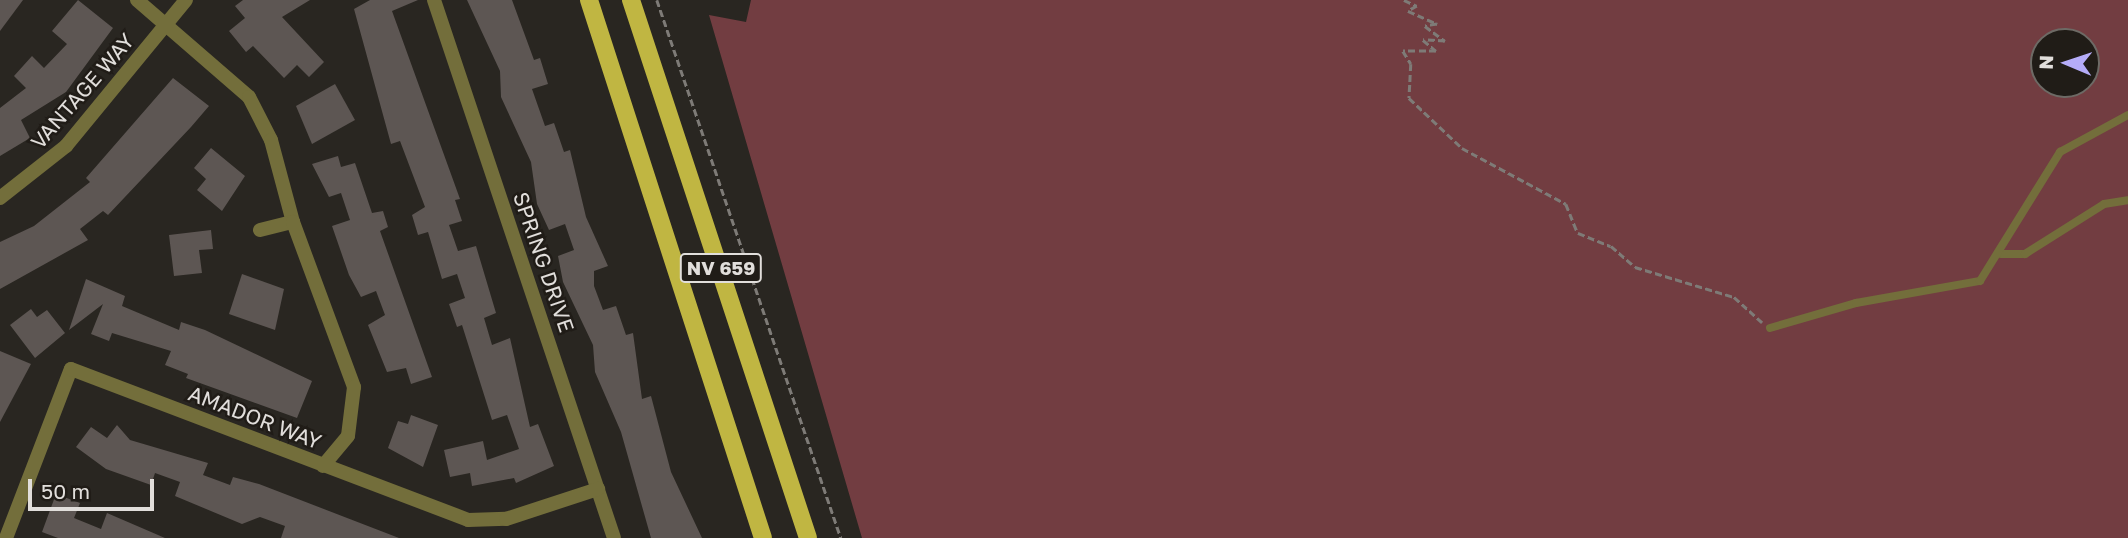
<!DOCTYPE html>
<style>
body{margin:0}
#map{position:relative;width:2128px;height:538px;overflow:hidden;background:#292621;font-family:"Golos Text",sans-serif}
div>[style]{position:absolute}
[style*='--x']{left:calc(var(--x)*1px);top:calc(var(--y)*1px);width:calc(var(--w)*1px);rotate:calc(var(--a)*1deg)}
.green>*{inset:0;background:#723d41}
.building>*{inset:0;background:#5d5653}
.path>*{height:2.5px;margin-top:-1.25px;transform-origin:0;background:repeating-linear-gradient(90deg,#7e7b77 0 7px,transparent 0 10.5px)}
.lane>*{height:8px;margin:-4px;padding:0 4px;transform-origin:4px;border-radius:4px;background:#736e3b}
.street>*{height:14px;margin:-7px;padding:0 7px;transform-origin:7px;border-radius:7px;background:#736e3b}
.primary>*{height:18px;margin:-9px;padding:0 9px;transform-origin:9px;border-radius:9px;background:#c0b642}
span{translate:-50% -50%;white-space:nowrap;text-align:center;line-height:1.15;-webkit-text-stroke:5px #201c17;paint-order:stroke}
.shield-label span{padding:2px 5px;background:#201c17;border:2px solid;border-radius:5px;-webkit-text-stroke-width:0}
.shield-label{font-size:19px;color:#e1dedb;font-weight:700}
.street-label{font-size:21px;color:#e1dedb}
.north{position:absolute;left:2030px;top:28px;width:70px;height:70px;box-sizing:border-box;background:#201c17;border:2px solid #6d6a65;border-radius:50%;rotate:272deg;font-size:19px;font-weight:700;line-height:28px;text-align:center;color:#e1dedb}
.north::after{content:'';display:block;margin:auto;width:24px;height:32px;background:#b5acf8;clip-path:polygon(50% 0,100% 100%,50% 72%,0 100%)}
.scale{position:absolute;left:28px;top:479px;width:126px;height:32px;box-sizing:border-box;border:4px solid #e1dedb;border-top:0;padding-left:9px;font-size:21px;line-height:24px;white-space:nowrap;color:#e1dedb;-webkit-text-stroke:5px #201c17;paint-order:stroke}
</style>
<div id="map">
<div class="green">
<i style="clip-path:polygon(evenodd,751px 0,2128px 0,2128px 538px,862px 538px,709px 15px,746px 22px,751px 0,2044px 42px,2086px 42px,2086px 84px,2044px 84px,2044px 42px)"></i>
</div>
<div class="building">
<i style="clip-path:polygon(0 0,23px 0,0 31px)"></i>
<i style="clip-path:polygon(78px 0,113px 28px,66px 92px,21px 120px,30px 138px,0 156px,0 108px,26px 88px,14px 76px,32px 56px,44px 68px,67px 44px,52px 31px)"></i>
<i style="clip-path:polygon(243px 0,310px 0,282px 17px,324px 62px,309px 77px,297px 65px,284px 78px,253px 46px,246px 52px,229px 31px,245px 18px,235px 6px)"></i>
<i style="clip-path:polygon(370px 0,418px 0,392px 11px,460px 199px,455px 200px,462px 221px,449px 225px,458px 251px,476px 246px,496px 313px,484px 318px,492px 345px,510px 338px,530px 427px,538px 424px,554px 466px,516px 483px,514px 478px,472px 486px,470px 473px,450px 477px,444px 450px,483px 441px,487px 460px,519px 449px,507px 415px,492px 420px,462px 325px,457px 327px,449px 304px,465px 298px,457px 274px,442px 279px,428px 232px,418px 235px,412px 215px,425px 207px,400px 141px,391px 144px,354px 9px)"></i>
<i style="clip-path:polygon(467px 0,512px 0,534px 60px,540px 58px,548px 84px,532px 89px,545px 126px,554px 123px,564px 152px,570px 150px,586px 217px,608px 266px,594px 271px,594px 286px,603px 310px,616px 306px,626px 335px,633px 333px,642px 399px,651px 396px,671px 472px,702px 538px,651px 538px,621px 432px,595px 372px,593px 345px,563px 282px,558px 256px,574px 250px,565px 224px,549px 230px,537px 204px,531px 162px,501px 97px,500px 71px)"></i>
<i style="clip-path:polygon(173px 78px,209px 106px,191px 127px,108px 215px,103px 211px,80px 229px,88px 240px,0 289px,0 242px,34px 226px,90px 182px,86px 178px)"></i>
<i style="clip-path:polygon(335px 84px,355px 120px,312px 144px,296px 106px)"></i>
<i style="clip-path:polygon(211px 148px,245px 176px,222px 211px,197px 190px,206px 179px,194px 168px)"></i>
<i style="clip-path:polygon(338px 156px,341px 167px,355px 163px,372px 213px,383px 211px,388px 227px,380px 231px,432px 377px,411px 384px,406px 368px,387px 372px,368px 325px,385px 315px,376px 291px,361px 297px,349px 275px,332px 226px,350px 220px,341px 193px,329px 197px,312px 164px)"></i>
<i style="clip-path:polygon(211px 230px,213px 249px,199px 250px,202px 273px,174px 276px,169px 235px)"></i>
<i style="clip-path:polygon(242px 274px,284px 289px,275px 330px,229px 314px)"></i>
<i style="clip-path:polygon(86px 279px,125px 296px,122px 306px,179px 330px,181px 322px,205px 330px,312px 381px,297px 418px,186px 378px,188px 374px,165px 365px,171px 351px,112px 333px,109px 341px,91px 334px,103px 304px,69px 330px)"></i>
<i style="clip-path:polygon(31px 309px,37px 317px,47px 310px,65px 333px,35px 358px,10px 325px)"></i>
<i style="clip-path:polygon(0 351px,31px 364px,0 422px)"></i>
<i style="clip-path:polygon(411px 415px,438px 425px,423px 467px,388px 448px,398px 421px,408px 424px)"></i>
<i style="clip-path:polygon(117px 425px,130px 440px,208px 463px,203px 475px,230px 485px,233px 477px,259px 484px,399px 538px,281px 538px,285px 526px,260px 517px,242px 524px,175px 496px,180px 482px,155px 473px,151px 485px,106px 469px,76px 447px,91px 427px,107px 438px)"></i>
<i style="clip-path:polygon(56px 494px,80px 503px,74px 518px,101px 529px,107px 513px,165px 538px,58px 538px,42px 532px)"></i>
</div>
<div class="path">
<i style="--x:657;--y:0;--w:569;--a:71.12"></i>
<i style="--x:1404;--y:0;--w:14;--a:25"></i>
<i style="--x:1417;--y:6;--w:10;--a:151"></i>
<i style="--x:1408;--y:11;--w:32;--a:24"></i>
<i style="--x:1437;--y:24;--w:12;--a:171"></i>
<i style="--x:1425;--y:26;--w:25;--a:37"></i>
<i style="--x:1445;--y:41;--w:22;--a:-177"></i>
<i style="--x:1423;--y:40;--w:17;--a:40"></i>
<i style="--x:1436;--y:51;--w:33;--a:180"></i>
<i style="--x:1403;--y:51;--w:15;--a:58"></i>
<i style="--x:1411;--y:64;--w:34;--a:93"></i>
<i style="--x:1409;--y:98;--w:73;--a:43.3"></i>
<i style="--x:1462;--y:148;--w:118;--a:28.3"></i>
<i style="--x:1566;--y:204;--w:31;--a:68"></i>
<i style="--x:1578;--y:233;--w:35;--a:22"></i>
<i style="--x:1611;--y:246;--w:32;--a:41"></i>
<i style="--x:1635;--y:267;--w:103;--a:16.9"></i>
<i style="--x:1734;--y:297;--w:38;--a:42"></i>
</div>
<div class="lane">
<i style="--x:2001;--y:254;--w:24;--a:0"></i>
<i style="--x:2025;--y:254;--w:93;--a:-32.3"></i>
<i style="--x:2104;--y:204;--w:24;--a:-9"></i>
<i style="--x:1770;--y:328;--w:90;--a:-16.2"></i>
<i style="--x:1856;--y:303;--w:126;--a:-10.1"></i>
<i style="--x:1980;--y:281;--w:152;--a:-58.2"></i>
<i style="--x:2060;--y:152;--w:77;--a:-28.6"></i>
</div>
<div class="street">
<i style="--x:137;--y:0;--w:148;--a:40.9"></i>
<i style="--x:249;--y:97;--w:48;--a:62.9"></i>
<i style="--x:271;--y:140;--w:85;--a:75"></i>
<i style="--x:434;--y:0;--w:567;--a:71.5"></i>
<i style="--x:0;--y:198;--w:84;--a:-38.2"></i>
<i style="--x:66;--y:146;--w:189;--a:-50.6"></i>
<i style="--x:260;--y:230;--w:34;--a:-14"></i>
<i style="--x:293;--y:222;--w:176;--a:69.7"></i>
<i style="--x:354;--y:387;--w:49;--a:97"></i>
<i style="--x:348;--y:436;--w:39;--a:130"></i>
<i style="--x:6;--y:538;--w:181;--a:-69"></i>
<i style="--x:71;--y:369;--w:425;--a:20.8"></i>
<i style="--x:468;--y:520;--w:38;--a:-2"></i>
<i style="--x:506;--y:519;--w:97;--a:-18.1"></i>
</div>
<div class="primary">
<i style="--x:589;--y:0;--w:565;--a:72.08"></i>
<i style="--x:631;--y:0;--w:566;--a:71.79"></i>
</div>
<div class="shield-label">
<span style="left:721px;top:268px">NV 659</span>
</div>
<div class="street-label">
<span style="left:82px;top:91px;rotate:-49deg">VANTAGE WAY</span>
<span style="left:544px;top:262px;rotate:71deg">SPRING DRIVE</span>
<span style="left:255px;top:417px;rotate:21deg">AMADOR WAY</span>
</div>
<div class="north">N</div>
<div class="scale">50 m</div>
</div>
